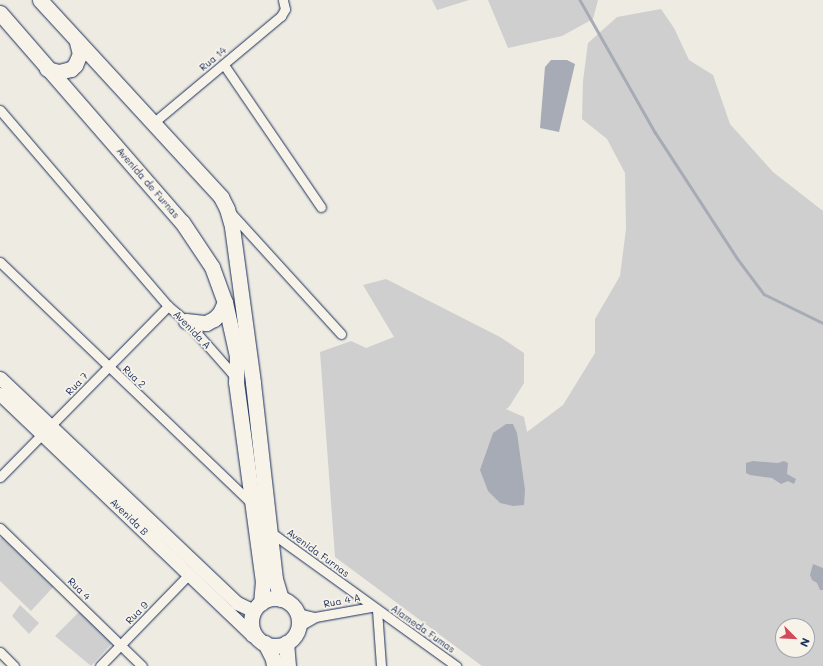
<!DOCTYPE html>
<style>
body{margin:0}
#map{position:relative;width:823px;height:666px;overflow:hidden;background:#eeebe2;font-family:Mali,sans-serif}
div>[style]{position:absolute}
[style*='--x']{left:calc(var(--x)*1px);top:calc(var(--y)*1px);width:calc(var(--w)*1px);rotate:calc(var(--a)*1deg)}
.green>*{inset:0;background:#cfcfcf}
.water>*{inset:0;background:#a6abb5}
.stream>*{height:2.5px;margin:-1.25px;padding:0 1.25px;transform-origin:1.25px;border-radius:1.25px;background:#a6abb5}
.roads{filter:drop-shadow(0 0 1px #1b2f5e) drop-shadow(0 0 1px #1b2f5e)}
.street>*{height:9px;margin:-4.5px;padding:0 4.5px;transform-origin:4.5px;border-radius:4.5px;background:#f7f3e8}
.secondary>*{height:13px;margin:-6.5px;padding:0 6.5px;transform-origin:6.5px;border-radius:6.5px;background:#f7f3e8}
.primary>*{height:15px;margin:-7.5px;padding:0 7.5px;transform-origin:7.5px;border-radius:7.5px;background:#f7f3e8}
.primary>.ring{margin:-7.5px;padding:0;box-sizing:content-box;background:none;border:15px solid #f7f3e8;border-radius:50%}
span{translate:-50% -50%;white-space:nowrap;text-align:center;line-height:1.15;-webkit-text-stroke:3.5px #f7f3e8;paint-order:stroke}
.street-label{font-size:10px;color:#1b2f5e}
.north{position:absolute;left:775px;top:618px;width:40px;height:40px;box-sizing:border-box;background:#f7f3e8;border:1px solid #9fa5b1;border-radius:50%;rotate:114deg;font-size:11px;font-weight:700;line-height:16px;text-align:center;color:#1b2f5e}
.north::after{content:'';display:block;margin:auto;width:14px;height:18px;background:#d1495b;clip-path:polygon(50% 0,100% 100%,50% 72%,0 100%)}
</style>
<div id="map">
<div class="green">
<i style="clip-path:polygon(432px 0,469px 0,437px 10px)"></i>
<i style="clip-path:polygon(488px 0,598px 0,593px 19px,562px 36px,508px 48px)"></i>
<i style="clip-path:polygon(evenodd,661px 9px,674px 28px,689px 60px,713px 75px,730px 124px,773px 172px,823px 211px,823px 666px,482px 666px,335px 557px,320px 352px,351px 341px,366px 348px,394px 337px,363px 285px,386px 279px,500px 337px,524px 353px,524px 383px,509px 407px,506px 409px,524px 417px,527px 432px,563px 405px,595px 353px,595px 319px,620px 276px,626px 229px,625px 173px,607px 139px,582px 119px,583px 81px,588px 43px,617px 17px,661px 9px,783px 626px,807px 626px,807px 650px,783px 650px,783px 626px)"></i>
<i style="clip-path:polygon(3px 535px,55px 585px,31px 611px,0 581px,0 539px)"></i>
<i style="clip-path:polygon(20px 605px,39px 623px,29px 634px,12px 616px)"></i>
<i style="clip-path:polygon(80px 611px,113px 642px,91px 666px,55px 636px)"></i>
</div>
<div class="water">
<i style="clip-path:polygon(551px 60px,567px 60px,575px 64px,559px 132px,540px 128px,545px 67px)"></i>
<i style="clip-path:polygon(506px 424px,513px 424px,517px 433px,525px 490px,524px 505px,513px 506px,500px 503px,488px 491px,480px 470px,493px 433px)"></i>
<i style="clip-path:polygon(753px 461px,778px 463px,784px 461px,788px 463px,787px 474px,796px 479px,794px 484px,788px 481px,781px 484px,772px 478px,750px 475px,746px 473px,746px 463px)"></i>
<i style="clip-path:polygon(813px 564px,823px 568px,823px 590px,820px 590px,817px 583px,812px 580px,810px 575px)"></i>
</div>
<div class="stream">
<i style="--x:580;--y:0;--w:152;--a:60.4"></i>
<i style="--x:655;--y:132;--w:150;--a:56.9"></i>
<i style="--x:737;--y:258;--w:45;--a:53.1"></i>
<i style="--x:764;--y:294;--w:66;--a:26.2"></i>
</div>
<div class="roads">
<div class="street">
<i style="--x:224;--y:65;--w:172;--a:55.7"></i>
<i style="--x:0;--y:110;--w:258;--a:49.4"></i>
<i style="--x:168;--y:306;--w:23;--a:40"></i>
<i style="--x:186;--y:321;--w:68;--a:48.6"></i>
<i style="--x:231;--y:372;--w:7;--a:56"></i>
<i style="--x:153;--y:123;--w:167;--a:-39.9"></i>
<i style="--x:281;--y:16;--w:8;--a:-60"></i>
<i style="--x:285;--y:9;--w:9;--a:-103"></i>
<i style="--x:230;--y:212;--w:165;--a:47.7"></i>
<i style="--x:0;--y:262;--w:351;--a:43.8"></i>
<i style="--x:0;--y:477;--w:240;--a:-45.5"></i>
<i style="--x:0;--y:528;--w:198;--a:44.2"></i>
<i style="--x:269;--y:531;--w:231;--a:35.8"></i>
<i style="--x:377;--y:610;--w:56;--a:85.9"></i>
<i style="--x:297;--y:613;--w:18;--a:13"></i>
<i style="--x:298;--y:627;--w:20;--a:-30"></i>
<i style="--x:315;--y:617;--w:58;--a:-10"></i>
<i style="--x:0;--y:652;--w:20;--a:45"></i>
<i style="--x:100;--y:666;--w:128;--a:-45.9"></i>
</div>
<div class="secondary">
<i style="--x:0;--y:378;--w:327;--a:43.5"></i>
<i style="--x:237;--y:603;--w:19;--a:25"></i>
<i style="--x:0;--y:394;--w:349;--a:43.7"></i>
<i style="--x:252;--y:635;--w:8;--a:30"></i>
</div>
<div class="primary">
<i style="--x:40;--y:0;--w:268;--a:47.4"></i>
<i style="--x:221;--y:197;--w:13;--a:63"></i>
<i style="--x:227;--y:209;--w:19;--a:74"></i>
<i style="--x:232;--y:227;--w:157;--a:82.3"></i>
<i style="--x:253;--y:383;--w:197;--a:83.6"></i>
<i style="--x:275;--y:579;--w:21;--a:73"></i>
<i style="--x:0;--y:13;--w:277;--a:49"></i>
<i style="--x:182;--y:222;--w:54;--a:56.3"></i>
<i style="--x:212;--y:267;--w:37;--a:70"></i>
<i style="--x:225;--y:302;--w:55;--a:77.5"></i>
<i style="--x:237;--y:356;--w:26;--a:92"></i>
<i style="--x:236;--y:382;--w:201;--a:82.3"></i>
<i style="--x:263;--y:581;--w:22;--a:95"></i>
<i style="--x:47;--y:69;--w:12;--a:14"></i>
<i style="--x:59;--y:72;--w:12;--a:-14"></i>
<i style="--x:71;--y:69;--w:6;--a:-45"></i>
<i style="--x:75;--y:65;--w:12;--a:-66"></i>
<i style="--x:80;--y:54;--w:12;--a:-104"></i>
<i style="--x:186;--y:321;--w:20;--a:6"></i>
<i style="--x:206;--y:323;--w:9;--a:-27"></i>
<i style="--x:214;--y:319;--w:8;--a:-45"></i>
<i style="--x:220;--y:313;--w:12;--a:-66"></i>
<i class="ring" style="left:251px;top:598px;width:33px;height:33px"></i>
<i style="--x:265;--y:643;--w:18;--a:63"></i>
<i style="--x:273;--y:659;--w:7;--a:82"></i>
<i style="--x:286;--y:643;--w:23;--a:85"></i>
</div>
</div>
<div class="street-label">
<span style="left:213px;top:59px;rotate:-40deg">Rua 14</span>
<span style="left:148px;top:183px;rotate:49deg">Avenida de Furnas</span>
<span style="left:192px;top:330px;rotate:46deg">Avenida A</span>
<span style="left:134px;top:377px;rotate:44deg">Rua 2</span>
<span style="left:77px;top:384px;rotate:-46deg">Rua 7</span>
<span style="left:129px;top:517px;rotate:44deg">Avenida B</span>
<span style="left:318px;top:553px;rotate:36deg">Avenida Furnas</span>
<span style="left:79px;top:589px;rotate:44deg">Rua 4</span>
<span style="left:342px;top:601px;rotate:-11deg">Rua 4 A</span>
<span style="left:137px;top:613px;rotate:-46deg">Rua 9</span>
<span style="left:423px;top:629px;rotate:35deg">Alameda Fumas</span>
</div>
<div class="north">N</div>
</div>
